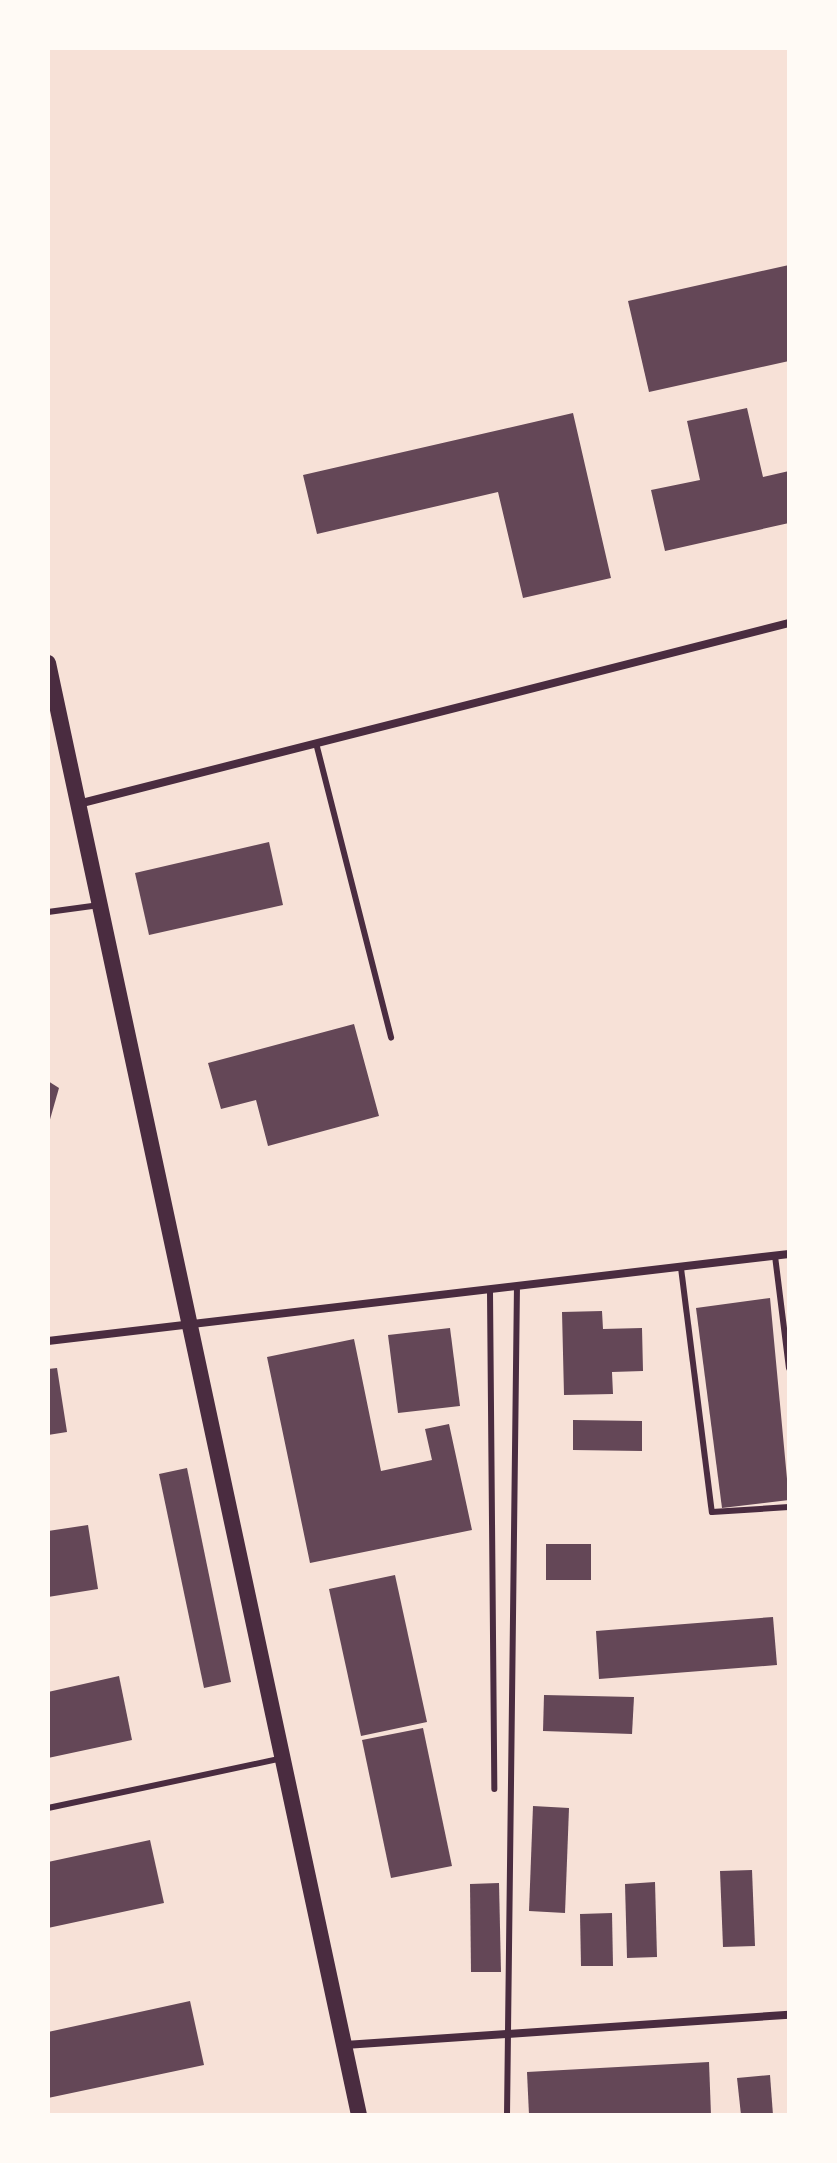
<!DOCTYPE html>
<style>
body{margin:0}
#map{position:relative;width:837px;height:2163px;overflow:hidden;background:#f7e1d7;font-family:"Alegreya Sans",sans-serif}
div>[style]{position:absolute}
[style*='--x']{left:calc(var(--x)*1px);top:calc(var(--y)*1px);width:calc(var(--w)*1px);rotate:calc(var(--a)*1deg)}
.building>*{inset:0;background:#644757}
.service>*{height:6px;margin:-3px;padding:0 3px;transform-origin:3px;border-radius:3px;background:#4a2c40}
.minor>*{height:8px;margin:-4px;padding:0 4px;transform-origin:4px;border-radius:4px;background:#4a2c40}
.secondary>*{height:16px;margin:-8px;padding:0 8px;transform-origin:8px;border-radius:8px;background:#4a2c40}
span{translate:-50% -50%;white-space:nowrap;text-align:center;line-height:1.15;-webkit-text-stroke:6px #fffaf5;paint-order:stroke}
.frame{position:absolute;inset:0;border:50px solid #fffaf5;pointer-events:none}
</style>
<div id="map">
<div class="building">
<i style="clip-path:polygon(789px 265px,789px 361px,649px 392px,628px 301px)"></i>
<i style="clip-path:polygon(747px 408px,763px 477px,789px 471px,789px 523px,665px 551px,651px 490px,700px 480px,687px 421px)"></i>
<i style="clip-path:polygon(573px 413px,611px 578px,523px 598px,498px 492px,317px 534px,303px 475px)"></i>
<i style="clip-path:polygon(269px 842px,283px 905px,149px 935px,135px 873px)"></i>
<i style="clip-path:polygon(354px 1024px,379px 1116px,268px 1146px,256px 1100px,221px 1109px,208px 1063px)"></i>
<i style="clip-path:polygon(48px 1081px,59px 1088px,49px 1123px,48px 1123px)"></i>
<i style="clip-path:polygon(770px 1298px,789px 1500px,722px 1508px,696px 1308px)"></i>
<i style="clip-path:polygon(602px 1311px,603px 1329px,642px 1328px,643px 1371px,612px 1372px,613px 1394px,564px 1395px,562px 1312px)"></i>
<i style="clip-path:polygon(450px 1328px,460px 1406px,398px 1413px,388px 1335px)"></i>
<i style="clip-path:polygon(354px 1339px,381px 1471px,432px 1460px,425px 1429px,449px 1424px,472px 1530px,310px 1563px,267px 1357px)"></i>
<i style="clip-path:polygon(57px 1368px,67px 1432px,48px 1435px,48px 1369px)"></i>
<i style="clip-path:polygon(573px 1420px,642px 1421px,642px 1451px,573px 1450px)"></i>
<i style="clip-path:polygon(187px 1468px,231px 1682px,204px 1688px,159px 1474px)"></i>
<i style="clip-path:polygon(88px 1525px,98px 1589px,48px 1597px,48px 1531px)"></i>
<i style="clip-path:polygon(546px 1544px,591px 1544px,591px 1580px,546px 1580px)"></i>
<i style="clip-path:polygon(395px 1575px,427px 1722px,361px 1736px,329px 1589px)"></i>
<i style="clip-path:polygon(773px 1617px,777px 1665px,599px 1679px,596px 1631px)"></i>
<i style="clip-path:polygon(119px 1676px,132px 1740px,48px 1758px,48px 1692px)"></i>
<i style="clip-path:polygon(544px 1695px,634px 1697px,632px 1734px,543px 1731px)"></i>
<i style="clip-path:polygon(423px 1728px,452px 1866px,391px 1878px,362px 1740px)"></i>
<i style="clip-path:polygon(533px 1806px,569px 1808px,565px 1913px,529px 1911px)"></i>
<i style="clip-path:polygon(150px 1840px,164px 1903px,48px 1928px,48px 1862px)"></i>
<i style="clip-path:polygon(752px 1870px,755px 1946px,723px 1947px,720px 1871px)"></i>
<i style="clip-path:polygon(655px 1882px,657px 1957px,627px 1958px,625px 1884px)"></i>
<i style="clip-path:polygon(499px 1883px,501px 1972px,471px 1972px,470px 1884px)"></i>
<i style="clip-path:polygon(612px 1913px,613px 1966px,581px 1966px,580px 1914px)"></i>
<i style="clip-path:polygon(190px 2001px,204px 2065px,48px 2098px,48px 2032px)"></i>
<i style="clip-path:polygon(709px 2062px,711px 2115px,529px 2115px,527px 2072px)"></i>
<i style="clip-path:polygon(770px 2075px,773px 2115px,741px 2115px,737px 2078px)"></i>
</div>
<div class="service">
<i style="--x:316;--y:743;--w:304;--a:75.7"></i>
<i style="--x:48;--y:912;--w:52;--a:-7.7"></i>
<i style="--x:775;--y:1256;--w:113;--a:82.9"></i>
<i style="--x:681;--y:1268;--w:246;--a:82.8"></i>
<i style="--x:712;--y:1512;--w:77;--a:-3.7"></i>
<i style="--x:490;--y:1292;--w:497;--a:89.5"></i>
<i style="--x:48;--y:1808;--w:236;--a:-12"></i>
<i style="--x:507;--y:2115;--w:825;--a:-89.31"></i>
</div>
<div class="minor">
<i style="--x:82;--y:803;--w:730;--a:-14.28"></i>
<i style="--x:48;--y:1341;--w:746;--a:-6.7"></i>
<i style="--x:345;--y:2045;--w:445;--a:-3.9"></i>
</div>
<div class="secondary">
<i style="--x:48;--y:663;--w:1485;--a:77.91"></i>
</div>
<div class="frame"></div>
</div>
